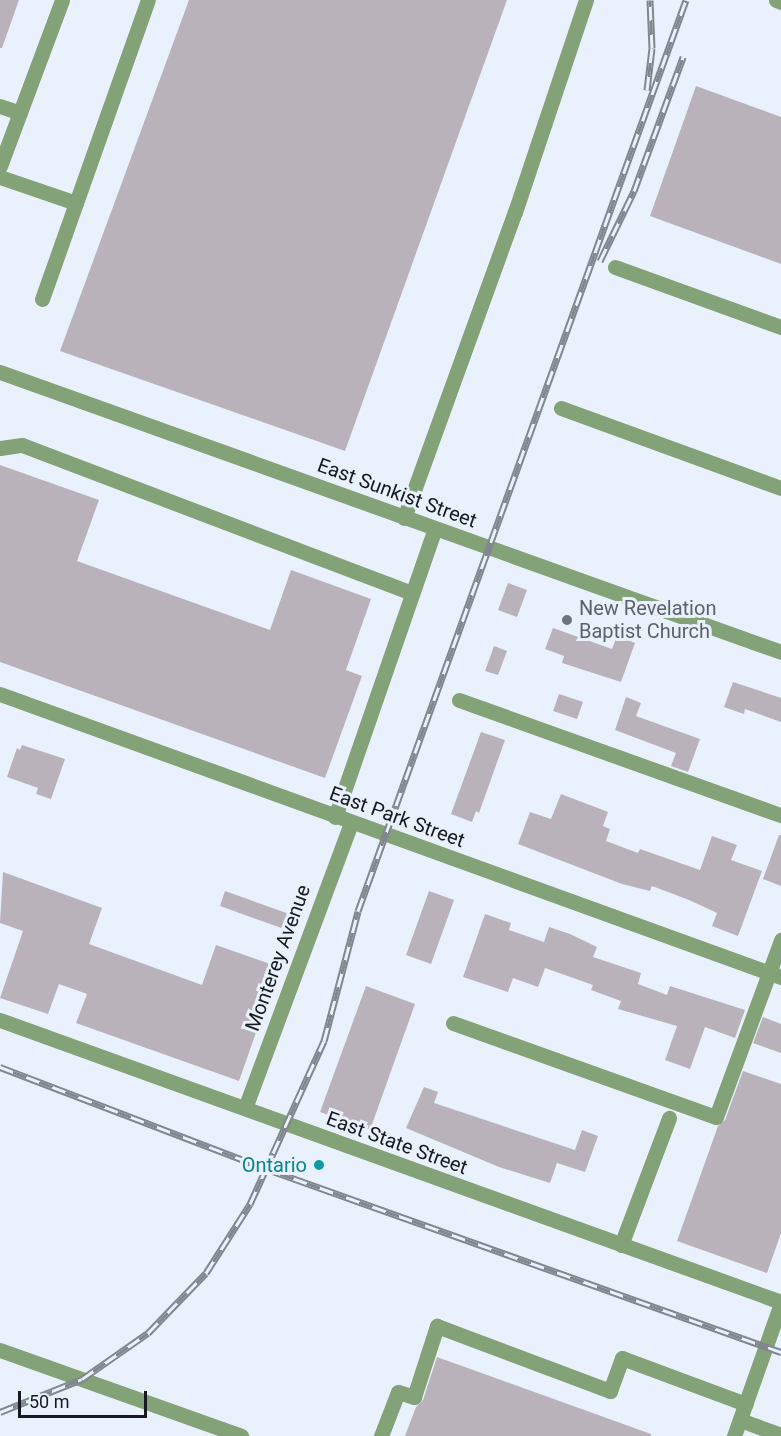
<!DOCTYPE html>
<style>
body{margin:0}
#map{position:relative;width:781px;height:1436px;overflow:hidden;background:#e9f2fc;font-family:Roboto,sans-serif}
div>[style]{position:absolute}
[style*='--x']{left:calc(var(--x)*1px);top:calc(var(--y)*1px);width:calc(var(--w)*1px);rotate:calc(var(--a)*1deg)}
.building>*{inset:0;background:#bab2bb}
.minor>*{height:15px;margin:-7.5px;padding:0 7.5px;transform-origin:7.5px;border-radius:7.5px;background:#83a277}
.rail>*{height:7px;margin-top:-3.5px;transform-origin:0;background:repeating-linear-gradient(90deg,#e9f2fc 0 14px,#81878e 0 28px);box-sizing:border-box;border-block:2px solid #81878e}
.dots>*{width:16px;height:16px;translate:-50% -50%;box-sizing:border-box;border:3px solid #e9f2fc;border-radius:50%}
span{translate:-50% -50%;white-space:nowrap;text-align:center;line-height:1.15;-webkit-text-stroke:6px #e9f2fc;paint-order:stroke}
.street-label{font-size:20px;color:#171a1e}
.worship-label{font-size:20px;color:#5b616d}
.left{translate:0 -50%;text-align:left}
.culture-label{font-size:20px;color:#0d838f}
.right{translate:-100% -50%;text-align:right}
.scale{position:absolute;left:18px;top:1391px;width:129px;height:27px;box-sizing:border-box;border:3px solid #171a1e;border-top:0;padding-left:8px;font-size:18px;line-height:21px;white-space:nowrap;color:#171a1e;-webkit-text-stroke:4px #e9f2fc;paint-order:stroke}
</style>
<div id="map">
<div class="building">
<i style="clip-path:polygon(0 0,19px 0,2px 48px,0 48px)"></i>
<i style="clip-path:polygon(189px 0,507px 0,345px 451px,60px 351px)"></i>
<i style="clip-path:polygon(696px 86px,781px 117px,781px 264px,650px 216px)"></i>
<i style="clip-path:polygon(0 465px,99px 500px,77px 561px,270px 630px,291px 570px,371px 599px,346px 670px,362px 676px,325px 778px,0 662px)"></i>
<i style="clip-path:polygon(508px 583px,527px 590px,517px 617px,498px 610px)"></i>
<i style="clip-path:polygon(553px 628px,612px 649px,617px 636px,635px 643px,621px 682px,562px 663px,564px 656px,545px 649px)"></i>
<i style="clip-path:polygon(494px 646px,507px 651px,498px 675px,485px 671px)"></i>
<i style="clip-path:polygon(733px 682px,781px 698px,781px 722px,745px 709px,744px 714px,724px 707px)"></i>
<i style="clip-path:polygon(559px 694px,583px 702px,577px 719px,553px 711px)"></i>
<i style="clip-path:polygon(626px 697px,641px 703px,636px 716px,700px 739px,688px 772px,671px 766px,676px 753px,615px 730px)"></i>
<i style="clip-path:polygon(481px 732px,505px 740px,479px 813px,476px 811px,472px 822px,451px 814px)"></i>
<i style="clip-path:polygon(22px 745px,65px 759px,51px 799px,36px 794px,38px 788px,7px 777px,17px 748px,20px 750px)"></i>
<i style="clip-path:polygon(561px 794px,608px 812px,603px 826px,610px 829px,606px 841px,638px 853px,640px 849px,700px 870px,712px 836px,737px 845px,731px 860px,762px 871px,738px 936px,712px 926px,717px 913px,689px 900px,652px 886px,650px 891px,622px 884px,518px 844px,530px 812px,551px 819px)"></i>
<i style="clip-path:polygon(779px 835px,781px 835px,781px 886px,763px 879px)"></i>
<i style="clip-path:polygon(3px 872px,102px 908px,89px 944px,202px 985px,216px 945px,279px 967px,239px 1081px,76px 1023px,87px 994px,59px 984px,48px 1014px,0 998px,23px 931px,0 923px)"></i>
<i style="clip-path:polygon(225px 891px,292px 915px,287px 930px,220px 906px)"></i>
<i style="clip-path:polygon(429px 891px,454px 900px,431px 964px,406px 955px)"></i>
<i style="clip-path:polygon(485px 914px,511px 923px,509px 930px,544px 942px,549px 927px,570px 934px,597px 947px,593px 957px,641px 973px,638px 984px,667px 995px,670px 986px,745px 1010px,735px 1038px,705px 1027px,690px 1069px,665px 1060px,677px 1026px,618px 1009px,621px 1001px,591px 990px,593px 985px,545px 968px,538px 987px,513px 978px,508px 992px,463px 977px)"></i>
<i style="clip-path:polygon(366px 986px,415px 1004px,370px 1130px,320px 1112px)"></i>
<i style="clip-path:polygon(763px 1017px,781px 1024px,781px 1053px,753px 1043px)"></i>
<i style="clip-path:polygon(743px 1071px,781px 1084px,781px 1233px,767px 1273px,677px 1241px,718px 1126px,725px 1120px)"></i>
<i style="clip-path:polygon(424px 1087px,438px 1092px,434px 1103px,575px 1150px,582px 1130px,598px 1136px,585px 1172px,557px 1163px,550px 1183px,499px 1167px,406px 1128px)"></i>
<i style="clip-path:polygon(437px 1357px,651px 1434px,651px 1436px,405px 1436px,416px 1407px,423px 1400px)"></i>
</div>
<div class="minor">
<i style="--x:776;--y:0;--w:5;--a:22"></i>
<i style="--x:0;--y:106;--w:21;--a:19"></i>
<i style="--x:0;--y:166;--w:177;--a:-69.5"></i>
<i style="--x:0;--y:177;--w:80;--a:18.9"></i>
<i style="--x:76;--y:203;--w:215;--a:-70.5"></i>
<i style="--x:615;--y:267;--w:177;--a:19.9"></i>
<i style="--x:42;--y:299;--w:102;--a:-70.5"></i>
<i style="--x:0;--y:372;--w:830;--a:19.72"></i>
<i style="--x:561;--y:408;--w:234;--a:20"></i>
<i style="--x:0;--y:448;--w:22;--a:-8"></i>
<i style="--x:22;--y:445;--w:417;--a:20.8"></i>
<i style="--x:404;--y:518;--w:326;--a:-70.1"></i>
<i style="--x:515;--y:212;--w:224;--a:-71.5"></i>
<i style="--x:0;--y:694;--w:831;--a:19.92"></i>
<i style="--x:459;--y:700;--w:342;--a:19.7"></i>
<i style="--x:335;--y:817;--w:305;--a:-70.9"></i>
<i style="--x:0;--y:1020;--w:830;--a:19.85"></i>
<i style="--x:453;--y:1023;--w:279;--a:19.7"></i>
<i style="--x:716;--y:1117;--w:189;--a:-69.8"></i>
<i style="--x:245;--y:1108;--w:304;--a:-69.6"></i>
<i style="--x:621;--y:1245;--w:136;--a:-69.3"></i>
<i style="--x:0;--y:1350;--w:256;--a:19.6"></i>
<i style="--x:740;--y:1420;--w:44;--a:20.1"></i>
<i style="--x:381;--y:1436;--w:47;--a:-68.9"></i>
<i style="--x:398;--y:1392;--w:17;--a:17"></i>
<i style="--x:414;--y:1397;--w:75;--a:-72.1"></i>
<i style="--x:437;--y:1326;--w:185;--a:20.6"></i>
<i style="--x:610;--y:1391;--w:35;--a:-70"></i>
<i style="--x:622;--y:1358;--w:132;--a:20.4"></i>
<i style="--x:734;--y:1436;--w:141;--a:-70.5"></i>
</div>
<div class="rail">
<i style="--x:647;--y:90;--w:42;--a:-83.2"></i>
<i style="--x:652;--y:48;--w:48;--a:-92.4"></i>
<i style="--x:600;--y:261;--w:78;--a:-64.1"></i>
<i style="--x:634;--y:191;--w:143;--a:-69.9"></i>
<i style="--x:0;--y:1067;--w:286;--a:20.9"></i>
<i style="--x:267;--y:1169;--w:546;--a:19.6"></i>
<i style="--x:0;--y:1412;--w:88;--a:-21.9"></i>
<i style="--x:82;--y:1379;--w:80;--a:-34.9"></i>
<i style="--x:148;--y:1333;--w:83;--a:-46"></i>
<i style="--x:206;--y:1273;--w:82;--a:-57.5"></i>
<i style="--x:250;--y:1204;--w:179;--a:-65.6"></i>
<i style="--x:324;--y:1041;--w:134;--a:-75.3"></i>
<i style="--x:358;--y:911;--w:968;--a:-70.2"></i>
</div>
<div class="dots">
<i style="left:567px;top:620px;background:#6b7280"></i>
<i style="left:319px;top:1165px;background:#0f9aa8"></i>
</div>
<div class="street-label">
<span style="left:397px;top:493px;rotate:20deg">East Sunkist Street</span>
<span style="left:397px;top:817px;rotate:20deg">East Park Street</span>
<span style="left:278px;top:958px;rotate:-70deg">Monterey Avenue</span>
<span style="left:397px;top:1143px;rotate:20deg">East State Street</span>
</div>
<div class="worship-label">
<span class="left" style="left:579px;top:620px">New Revelation<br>Baptist Church</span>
</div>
<div class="culture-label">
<span class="right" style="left:307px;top:1165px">Ontario</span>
</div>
<div class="scale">50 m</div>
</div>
